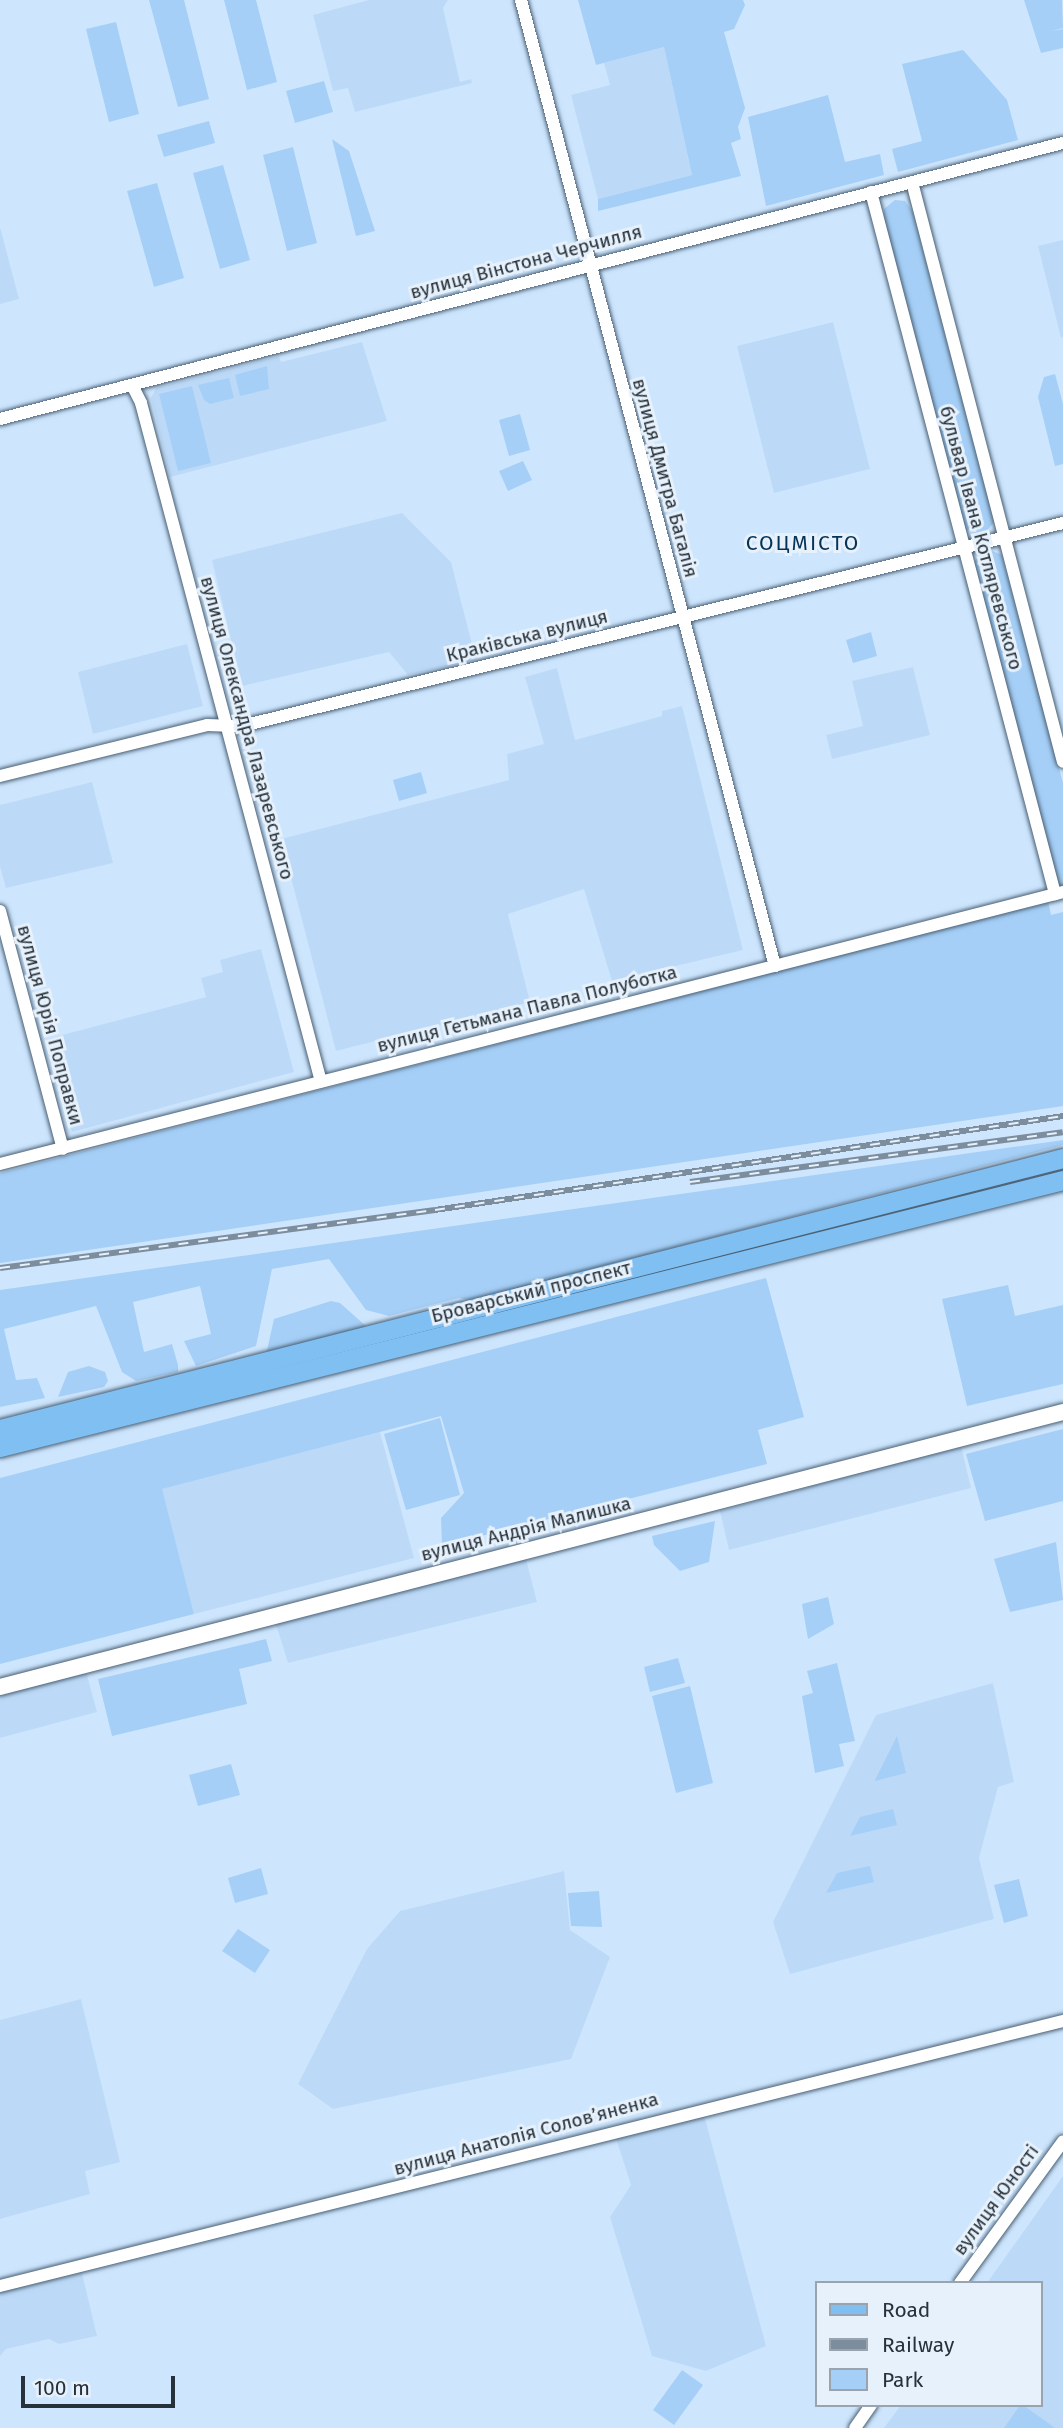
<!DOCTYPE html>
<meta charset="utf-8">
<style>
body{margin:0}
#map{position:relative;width:1063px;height:2428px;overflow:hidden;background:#cde6fe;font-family:"Fira Sans",sans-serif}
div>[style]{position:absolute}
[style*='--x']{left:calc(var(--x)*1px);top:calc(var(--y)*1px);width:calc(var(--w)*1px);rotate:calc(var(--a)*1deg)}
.built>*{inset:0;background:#bcdaf8}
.green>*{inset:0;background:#a5cff7}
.roads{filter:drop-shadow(0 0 2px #495e72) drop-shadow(0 0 2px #495e72)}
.minor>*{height:12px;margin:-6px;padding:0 6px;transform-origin:6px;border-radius:6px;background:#fff}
.tertiary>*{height:16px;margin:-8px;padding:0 8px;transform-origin:8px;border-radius:8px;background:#fff}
.primary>*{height:19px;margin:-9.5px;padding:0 9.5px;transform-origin:9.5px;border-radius:9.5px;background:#7fbff2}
.rail>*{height:6px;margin-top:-3px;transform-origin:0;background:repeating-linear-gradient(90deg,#e7f1fb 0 10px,#7c8d9e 0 20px);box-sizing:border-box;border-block:2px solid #7c8d9e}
span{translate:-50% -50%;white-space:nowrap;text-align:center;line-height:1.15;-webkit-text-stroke:6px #e7f1fb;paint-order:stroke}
.street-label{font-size:19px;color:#27313a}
.neighbourhood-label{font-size:21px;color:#053458;letter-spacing:2px}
.legend{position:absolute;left:815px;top:2281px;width:228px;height:126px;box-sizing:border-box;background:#e7f1fb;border:2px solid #9aa4ae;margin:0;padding:9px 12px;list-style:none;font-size:21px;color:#27313a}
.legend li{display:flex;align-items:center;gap:14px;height:35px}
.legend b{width:35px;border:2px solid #9aa4ae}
.scale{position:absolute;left:21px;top:2376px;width:154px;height:32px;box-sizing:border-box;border:4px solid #27313a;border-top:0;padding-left:9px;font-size:21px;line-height:24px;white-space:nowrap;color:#27313a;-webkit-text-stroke:5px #e7f1fb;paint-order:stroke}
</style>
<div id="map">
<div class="built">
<i style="clip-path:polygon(369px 0,448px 0,443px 8px,460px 82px,471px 79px,472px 83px,355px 112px,348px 88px,333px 91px,313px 15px)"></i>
<i style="clip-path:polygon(664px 47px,692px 175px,598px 199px,571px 95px,610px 85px,604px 63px)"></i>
<i style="clip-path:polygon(0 227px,19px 299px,0 304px)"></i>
<i style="clip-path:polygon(1063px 240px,1063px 337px,1061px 338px,1038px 246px)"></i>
<i style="clip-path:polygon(833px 322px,870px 469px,774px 493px,737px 346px)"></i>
<i style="clip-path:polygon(362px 342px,387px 421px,170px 477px,151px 398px,156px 388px,279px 356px,281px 362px)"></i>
<i style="clip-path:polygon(402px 513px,451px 562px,476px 660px,408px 675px,389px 652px,242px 686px,212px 560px)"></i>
<i style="clip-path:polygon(187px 644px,203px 706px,93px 734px,78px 672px)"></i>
<i style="clip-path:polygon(913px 667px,930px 735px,832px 759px,826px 735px,863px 726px,852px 681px)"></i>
<i style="clip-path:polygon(557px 668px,575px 740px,662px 716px,662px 711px,682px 706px,743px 950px,612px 981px,584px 889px,508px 914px,530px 1002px,336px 1051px,281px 839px,509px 780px,507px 754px,544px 744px,525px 677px)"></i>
<i style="clip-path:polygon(92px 782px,113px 863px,6px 888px,0 867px,0 805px)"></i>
<i style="clip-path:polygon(261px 949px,294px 1072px,72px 1132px,47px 1039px,206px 997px,201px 978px,223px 972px,220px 960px)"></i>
<i style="clip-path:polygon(380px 1432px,414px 1558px,194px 1614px,161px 1489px)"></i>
<i style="clip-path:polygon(961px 1446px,971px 1488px,729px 1550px,720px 1511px)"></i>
<i style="clip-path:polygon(526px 1559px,537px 1602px,288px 1663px,276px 1624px)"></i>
<i style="clip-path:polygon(86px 1671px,97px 1712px,0 1738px,0 1694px)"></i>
<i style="clip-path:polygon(993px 1683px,1014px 1782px,998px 1787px,979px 1858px,994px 1919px,790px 1974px,773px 1922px,876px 1715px)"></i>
<i style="clip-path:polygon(564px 1871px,570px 1930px,610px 1957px,571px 2059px,333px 2109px,298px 2084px,367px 1949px,400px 1911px)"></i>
<i style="clip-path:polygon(81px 1999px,120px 2162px,85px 2171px,90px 2194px,0 2219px,0 2020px)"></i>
<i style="clip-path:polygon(703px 2111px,766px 2346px,706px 2371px,652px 2356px,610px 2217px,631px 2185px,614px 2132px)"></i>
<i style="clip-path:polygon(1063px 2176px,1063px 2428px,884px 2428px,901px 2405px,1040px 2405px,1040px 2283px,987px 2283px)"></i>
<i style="clip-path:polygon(81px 2269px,97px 2336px,59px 2344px,49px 2339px,6px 2349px,0 2356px,0 2289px)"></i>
</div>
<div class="green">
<i style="clip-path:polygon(149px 0,184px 0,209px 99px,178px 107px)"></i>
<i style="clip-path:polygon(224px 0,256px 0,277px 82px,247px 90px)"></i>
<i style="clip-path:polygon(578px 0,743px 0,745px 5px,734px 29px,724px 32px,745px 108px,738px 127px,741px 139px,731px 143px,741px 176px,598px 211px,598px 199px,692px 175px,664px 47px,596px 65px)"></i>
<i style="clip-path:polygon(1024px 0,1062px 0,1063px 28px,1052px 31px,1063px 29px,1063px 48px,1041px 53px)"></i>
<i style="clip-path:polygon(116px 22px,139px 114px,109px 122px,86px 29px)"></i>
<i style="clip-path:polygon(963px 50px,1007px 100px,1018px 140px,898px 172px,892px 149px,922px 141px,902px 64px)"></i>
<i style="clip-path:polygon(324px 81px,333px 112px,295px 123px,286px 91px)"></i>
<i style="clip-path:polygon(828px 95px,845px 162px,880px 154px,884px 175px,766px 206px,748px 117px)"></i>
<i style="clip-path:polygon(209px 121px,215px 143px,164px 157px,157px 135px)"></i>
<i style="clip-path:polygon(332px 139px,349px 151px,375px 231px,356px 236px)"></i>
<i style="clip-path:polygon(293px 147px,317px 243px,287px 251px,263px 155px)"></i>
<i style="clip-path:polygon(223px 165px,250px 260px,220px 269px,193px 173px)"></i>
<i style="clip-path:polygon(157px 183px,184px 278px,154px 287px,127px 191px)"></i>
<i style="clip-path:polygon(895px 200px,905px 201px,913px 212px,994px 522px,982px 537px,965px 529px,884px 219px,884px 209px)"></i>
<i style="clip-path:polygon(267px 366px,269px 389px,240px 396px,235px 375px)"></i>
<i style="clip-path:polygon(1055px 374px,1063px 404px,1063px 464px,1055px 466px,1038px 397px,1044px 377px)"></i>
<i style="clip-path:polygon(229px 378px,234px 398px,210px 404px,204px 400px,198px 385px)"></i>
<i style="clip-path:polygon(192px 386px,211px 463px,178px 471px,159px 394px)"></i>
<i style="clip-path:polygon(520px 414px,530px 450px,509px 456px,499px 420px)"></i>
<i style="clip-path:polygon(523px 461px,532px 480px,508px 491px,499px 471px)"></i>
<i style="clip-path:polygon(985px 548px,1002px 555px,1063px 783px,1063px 886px,1057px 883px,973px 563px)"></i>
<i style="clip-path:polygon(871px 632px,877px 656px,853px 663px,846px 640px)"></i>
<i style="clip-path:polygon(421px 772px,427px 793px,399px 801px,393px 780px)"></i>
<i style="clip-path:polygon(1048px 901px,1051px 915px,1063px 912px,1063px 1106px,0 1263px,0 1173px)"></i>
<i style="clip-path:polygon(1063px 1140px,1063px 1145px,473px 1301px,459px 1298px,389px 1316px,366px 1310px,329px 1259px,272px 1269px,256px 1346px,196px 1366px,184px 1341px,211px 1334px,200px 1286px,133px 1302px,144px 1352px,172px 1344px,178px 1365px,178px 1372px,136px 1381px,122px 1372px,96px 1306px,4px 1329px,16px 1380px,37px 1378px,45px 1398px,0 1407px,0 1290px)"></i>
<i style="clip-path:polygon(766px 1278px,804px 1417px,758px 1430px,767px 1464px,442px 1546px,441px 1518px,464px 1493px,441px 1416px,162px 1489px,194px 1614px,0 1664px,0 1478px)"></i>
<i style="clip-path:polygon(1008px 1285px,1015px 1316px,1063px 1305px,1063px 1384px,967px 1406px,942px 1299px)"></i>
<i style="clip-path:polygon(331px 1301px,340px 1303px,367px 1327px,266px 1355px,274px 1319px)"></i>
<i style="clip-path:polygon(89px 1366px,105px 1372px,108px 1381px,104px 1387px,58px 1397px,68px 1372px)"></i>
<i style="clip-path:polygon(440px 1418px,460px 1495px,406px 1510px,384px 1434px)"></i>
<i style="clip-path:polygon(1063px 1429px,1063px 1501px,985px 1521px,966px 1454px)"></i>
<i style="clip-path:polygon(715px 1521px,709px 1562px,680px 1571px,654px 1545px,652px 1536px)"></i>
<i style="clip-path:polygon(1056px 1542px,1063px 1600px,1010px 1612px,994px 1559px)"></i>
<i style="clip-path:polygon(828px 1597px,834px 1624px,808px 1639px,802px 1604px)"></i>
<i style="clip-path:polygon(266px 1639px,272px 1661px,239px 1669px,247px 1704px,112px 1736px,98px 1679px)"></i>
<i style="clip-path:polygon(678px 1658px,685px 1683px,650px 1692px,644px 1667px)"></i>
<i style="clip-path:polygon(837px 1663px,855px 1741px,839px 1744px,844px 1766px,815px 1773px,802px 1696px,813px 1693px,807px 1671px)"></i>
<i style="clip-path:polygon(690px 1686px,713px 1783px,676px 1793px,652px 1696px)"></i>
<i style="clip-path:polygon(897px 1736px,906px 1773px,875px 1781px,875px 1780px)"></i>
<i style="clip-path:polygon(231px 1764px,240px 1795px,198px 1806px,189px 1775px)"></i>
<i style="clip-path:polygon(893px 1809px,897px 1825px,850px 1836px,860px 1817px)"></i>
<i style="clip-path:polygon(870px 1866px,874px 1882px,826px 1893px,837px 1873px)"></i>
<i style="clip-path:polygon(261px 1868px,268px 1894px,235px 1903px,228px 1878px)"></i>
<i style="clip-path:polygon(1019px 1879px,1028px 1916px,1004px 1923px,994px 1885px)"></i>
<i style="clip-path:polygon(599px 1891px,602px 1927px,571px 1926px,568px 1893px)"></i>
<i style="clip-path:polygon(238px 1929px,270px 1950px,255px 1973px,222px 1951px)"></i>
<i style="clip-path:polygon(682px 2370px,703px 2385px,674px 2425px,653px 2410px)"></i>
<i style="clip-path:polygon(1020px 2405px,1023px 2405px,1055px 2428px,1004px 2428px)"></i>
</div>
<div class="roads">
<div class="minor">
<i style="--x:521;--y:0;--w:999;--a:75.27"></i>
<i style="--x:912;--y:182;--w:599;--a:75.41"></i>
<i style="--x:871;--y:192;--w:726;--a:75.31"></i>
<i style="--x:132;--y:385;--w:20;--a:63"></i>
<i style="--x:141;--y:403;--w:702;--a:75.15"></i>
<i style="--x:0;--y:419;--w:1098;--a:-14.56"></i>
<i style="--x:0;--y:776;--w:213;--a:-13.8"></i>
<i style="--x:207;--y:725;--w:35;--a:2"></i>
<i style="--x:242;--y:726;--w:846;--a:-13.89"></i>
<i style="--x:0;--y:911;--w:246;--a:75.2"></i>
<i style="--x:0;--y:1164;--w:1097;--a:-14.35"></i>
<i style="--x:960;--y:2283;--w:175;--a:-54"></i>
<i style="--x:0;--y:2286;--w:1096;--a:-14"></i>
<i style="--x:855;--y:2428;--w:28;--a:-55"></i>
</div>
<div class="tertiary">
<i style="--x:0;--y:1687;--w:1098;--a:-14.5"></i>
</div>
<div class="primary">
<i style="--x:0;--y:1429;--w:1097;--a:-14.3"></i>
<i style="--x:0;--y:1447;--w:1096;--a:-14.1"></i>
</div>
</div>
<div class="rail">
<i style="--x:690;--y:1182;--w:376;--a:-7.6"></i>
<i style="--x:0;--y:1268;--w:439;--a:-7.6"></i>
<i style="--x:435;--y:1210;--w:635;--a:-8.51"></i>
</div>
<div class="street-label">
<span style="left:526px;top:262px;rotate:-15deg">вулиця Вінстона Черчилля</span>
<span style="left:665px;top:478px;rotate:75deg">вулиця Дмитра Багалія</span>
<span style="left:981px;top:538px;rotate:75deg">бульвар Івана Котляревського</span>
<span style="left:527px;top:636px;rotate:-14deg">Краківська вулиця</span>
<span style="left:247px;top:728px;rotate:75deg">вулиця Олександра Лазаревського</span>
<span style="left:527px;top:1009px;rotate:-14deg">вулиця Гетьмана Павла Полуботка</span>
<span style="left:50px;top:1025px;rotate:75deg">вулиця Юрія Поправки</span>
<span style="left:531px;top:1292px;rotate:-14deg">Броварський проспект</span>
<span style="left:526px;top:1529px;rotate:-14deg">вулиця Андрія Малишка</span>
<span style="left:526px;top:2134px;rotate:-15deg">вулиця Анатолія Соловʼяненка</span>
<span style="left:996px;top:2200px;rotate:-54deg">вулиця Юності</span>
</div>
<div class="neighbourhood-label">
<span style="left:803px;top:543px">СОЦМІСТО</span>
</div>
<ul class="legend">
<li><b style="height:9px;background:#7fbff2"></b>Road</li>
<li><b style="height:9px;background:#7c8d9e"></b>Railway</li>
<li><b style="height:19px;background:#a5cff7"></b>Park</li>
</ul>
<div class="scale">100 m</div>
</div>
